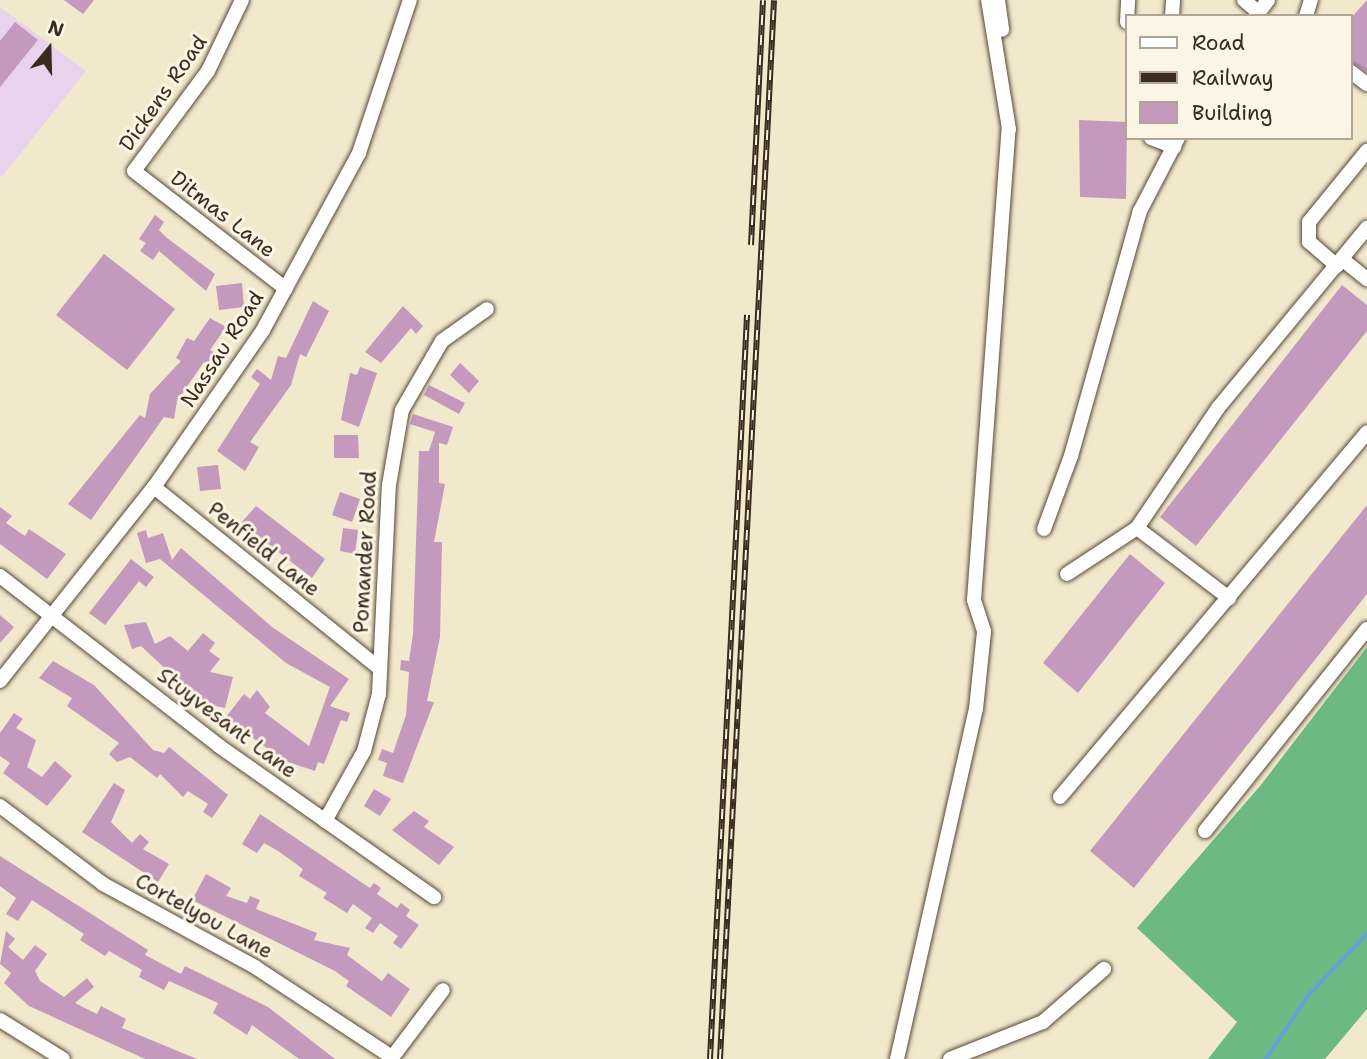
<!DOCTYPE html>
<style>
body{margin:0}
#map{position:relative;width:1367px;height:1059px;overflow:hidden;background:#f2e9cd;font-family:"Shantell Sans",sans-serif}
div>[style]{position:absolute}
[style*='--x']{left:calc(var(--x)*1px);top:calc(var(--y)*1px);width:calc(var(--w)*1px);rotate:calc(var(--a)*1deg)}
.built>*{inset:0;background:#e8d2ee}
.forest>*{inset:0;background:#6db983}
.stream>*{height:3.5px;margin:-1.75px;padding:0 1.75px;transform-origin:1.75px;border-radius:1.75px;background:#65a3d7}
.building>*{inset:0;background:#c399bd}
.roads{filter:drop-shadow(0 0 2px #564738) drop-shadow(0 0 2px #564738)}
.minor>*{height:14px;margin:-7px;padding:0 7px;transform-origin:7px;border-radius:7px;background:#fff}
.rail>*{height:6px;margin-top:-3px;transform-origin:0;background:repeating-linear-gradient(90deg,#fcf5e5 0 10px,#3b2a1e 0 20px);box-sizing:border-box;border-block:2px solid #3b2a1e}
span{translate:-50% -50%;white-space:nowrap;text-align:center;line-height:1.15;-webkit-text-stroke:6px #fcf5e5;paint-order:stroke}
.street-label{font-size:21px;color:#3b2a1e}
.legend{position:absolute;left:1125px;top:14px;width:228px;height:126px;box-sizing:border-box;background:#fcf5e5;border:2px solid #afa495;margin:0;padding:9px 12px;list-style:none;font-size:21px;color:#3b2a1e}
.legend li{display:flex;align-items:center;gap:14px;height:35px}
.legend b{width:35px;border:2px solid #afa495}
.north{position:absolute;left:14px;top:14px;width:70px;height:70px;-webkit-text-stroke:5px #fcf5e5;paint-order:stroke;rotate:19deg;font-size:19px;font-weight:700;line-height:28px;text-align:center;color:#3b2a1e}
.north::after{content:'';display:block;margin:auto;width:24px;height:32px;background:#3b2a1e;clip-path:polygon(50% 0,100% 100%,50% 72%,0 100%)}
</style>
<div id="map">
<div class="built">
<i style="clip-path:polygon(0 7px,86px 71px,2px 177px,0 175px)"></i>
</div>
<div class="forest">
<i style="clip-path:polygon(1367px 647px,1367px 1009px,1325px 1059px,1208px 1059px,1237px 1022px,1137px 928px,1260px 786px)"></i>
</div>
<div class="stream">
<i style="--x:1266;--y:1059;--w:76;--a:-56.3"></i>
<i style="--x:1308;--y:996;--w:86;--a:-46.4"></i>
</div>
<div class="building">
<i style="clip-path:polygon(64px 0,94px 0,83px 14px)"></i>
<i style="clip-path:polygon(1367px 0,1367px 72px,1351px 62px,1351px 18px)"></i>
<i style="clip-path:polygon(15px 22px,38px 40px,0 87px,0 41px)"></i>
<i style="clip-path:polygon(1079px 120px,1127px 122px,1126px 199px,1080px 197px)"></i>
<i style="clip-path:polygon(155px 215px,164px 222px,159px 230px,167px 238px,215px 274px,206px 291px,159px 251px,153px 260px,140px 251px,146px 243px,139px 239px)"></i>
<i style="clip-path:polygon(104px 254px,175px 309px,127px 370px,56px 315px)"></i>
<i style="clip-path:polygon(242px 283px,244px 307px,219px 310px,216px 286px)"></i>
<i style="clip-path:polygon(1342px 285px,1367px 305px,1367px 331px,1196px 546px,1160px 517px)"></i>
<i style="clip-path:polygon(313px 301px,329px 311px,306px 357px,300px 354px,291px 385px,250px 442px,259px 447px,245px 471px,217px 451px,260px 384px,251px 377px,257px 369px,271px 380px,278px 356px,286px 358px)"></i>
<i style="clip-path:polygon(403px 306px,423px 326px,416px 334px,411px 328px,381px 363px,365px 352px)"></i>
<i style="clip-path:polygon(210px 318px,226px 327px,210px 350px,219px 355px,213px 367px,204px 362px,177px 401px,174px 419px,164px 417px,91px 520px,68px 504px,140px 415px,145px 418px,150px 394px,181px 361px,176px 358px,187px 338px,194px 341px)"></i>
<i style="clip-path:polygon(460px 363px,479px 381px,469px 393px,450px 375px)"></i>
<i style="clip-path:polygon(360px 367px,377px 373px,359px 427px,341px 420px,350px 373px,357px 375px)"></i>
<i style="clip-path:polygon(429px 385px,465px 403px,459px 414px,424px 395px)"></i>
<i style="clip-path:polygon(413px 414px,453px 427px,447px 445px,439px 443px,439px 483px,445px 484px,434px 542px,442px 542px,440px 637px,427px 701px,434px 702px,403px 783px,383px 776px,387px 763px,378px 760px,382px 749px,393px 753px,406px 715px,409px 672px,400px 670px,401px 660px,409px 661px,413px 634px,419px 451px,429px 451px,435px 432px,410px 424px)"></i>
<i style="clip-path:polygon(334px 435px,358px 435px,359px 458px,334px 458px)"></i>
<i style="clip-path:polygon(218px 465px,221px 489px,200px 491px,197px 467px)"></i>
<i style="clip-path:polygon(340px 492px,360px 499px,352px 522px,332px 515px)"></i>
<i style="clip-path:polygon(1367px 505px,1367px 594px,1134px 888px,1090px 851px)"></i>
<i style="clip-path:polygon(256px 506px,325px 559px,312px 578px,241px 523px)"></i>
<i style="clip-path:polygon(0 507px,12px 516px,6px 523px,25px 536px,29px 529px,66px 554px,47px 579px,0 544px)"></i>
<i style="clip-path:polygon(343px 528px,358px 530px,355px 554px,340px 551px)"></i>
<i style="clip-path:polygon(146px 530px,148px 538px,163px 533px,172px 560px,181px 548px,272px 627px,349px 679px,330px 706px,350px 713px,347px 722px,341px 720px,324px 764px,318px 762px,315px 771px,285px 761px,225px 718px,244px 694px,250px 699px,257px 690px,270px 707px,265px 713px,309px 746px,330px 687px,286px 663px,160px 559px,146px 563px,137px 533px)"></i>
<i style="clip-path:polygon(1130px 554px,1165px 583px,1078px 693px,1043px 663px)"></i>
<i style="clip-path:polygon(131px 559px,154px 577px,146px 587px,139px 581px,105px 625px,89px 613px)"></i>
<i style="clip-path:polygon(0 615px,14px 627px,0 643px)"></i>
<i style="clip-path:polygon(146px 622px,155px 644px,170px 636px,188px 651px,203px 633px,215px 643px,209px 651px,220px 659px,210px 672px,233px 677px,225px 708px,202px 703px,141px 646px,132px 649px,124px 625px)"></i>
<i style="clip-path:polygon(53px 661px,94px 685px,153px 750px,164px 753px,169px 747px,228px 795px,212px 818px,203px 812px,208px 804px,188px 791px,183px 797px,160px 774px,157px 778px,130px 757px,117px 762px,109px 754px,119px 743px,67px 706px,72px 698px,39px 678px)"></i>
<i style="clip-path:polygon(14px 713px,23px 719px,16px 728px,36px 740px,27px 767px,42px 777px,55px 761px,72px 776px,47px 806px,3px 773px,10px 763px,0 756px,0 733px)"></i>
<i style="clip-path:polygon(114px 783px,125px 790px,111px 822px,132px 843px,140px 834px,149px 842px,143px 849px,169px 864px,158px 882px,82px 832px)"></i>
<i style="clip-path:polygon(374px 789px,391px 799px,380px 816px,364px 806px)"></i>
<i style="clip-path:polygon(414px 811px,429px 821px,424px 827px,454px 847px,439px 865px,392px 830px)"></i>
<i style="clip-path:polygon(260px 814px,370px 888px,374px 883px,381px 888px,377px 894px,397px 908px,401px 903px,410px 910px,406px 916px,419px 925px,401px 949px,393px 943px,398px 936px,380px 923px,373px 933px,365px 928px,372px 918px,353px 904px,347px 913px,323px 898px,327px 893px,299px 876px,303px 869px,278px 851px,264px 843px,257px 853px,242px 844px)"></i>
<i style="clip-path:polygon(0 856px,148px 950px,145px 955px,181px 974px,185px 966px,268px 1007px,335px 1059px,299px 1059px,252px 1025px,247px 1035px,213px 1013px,218px 1003px,169px 981px,164px 990px,139px 977px,142px 970px,109px 951px,105px 956px,80px 940px,84px 934px,32px 900px,18px 921px,6px 914px,16px 898px,0 886px)"></i>
<i style="clip-path:polygon(206px 874px,231px 888px,226px 896px,247px 903px,250px 896px,260px 900px,256px 909px,317px 933px,314px 940px,350px 948px,347px 955px,382px 981px,388px 973px,410px 989px,391px 1017px,346px 986px,349px 981px,335px 971px,192px 900px)"></i>
<i style="clip-path:polygon(6px 931px,15px 939px,8px 947px,23px 960px,35px 945px,47px 954px,35px 971px,40px 981px,64px 997px,87px 978px,94px 987px,75px 1003px,97px 1014px,101px 1006px,126px 1019px,122px 1028px,197px 1059px,145px 1059px,29px 1006px,4px 983px,11px 973px,0 964px)"></i>
</div>
<div class="roads">
<div class="minor">
<i style="--x:242;--y:0;--w:79;--a:115.6"></i>
<i style="--x:208;--y:71;--w:124;--a:126.5"></i>
<i style="--x:134;--y:171;--w:192;--a:37.8"></i>
<i style="--x:998;--y:0;--w:30;--a:82"></i>
<i style="--x:1244;--y:0;--w:18;--a:41"></i>
<i style="--x:1172;--y:16;--w:16;--a:-86"></i>
<i style="--x:1256;--y:16;--w:20;--a:-53"></i>
<i style="--x:1306;--y:16;--w:17;--a:-73"></i>
<i style="--x:1127;--y:22;--w:22;--a:-87"></i>
<i style="--x:1351;--y:72;--w:20;--a:37"></i>
<i style="--x:1151;--y:138;--w:25;--a:21"></i>
<i style="--x:1342;--y:259;--w:32;--a:39"></i>
<i style="--x:1337;--y:266;--w:37;--a:-139"></i>
<i style="--x:1309;--y:242;--w:20;--a:-90"></i>
<i style="--x:1309;--y:222;--w:92;--a:-50.8"></i>
<i style="--x:154;--y:487;--w:290;--a:38.8"></i>
<i style="--x:1137;--y:528;--w:116;--a:37.3"></i>
<i style="--x:1044;--y:529;--w:78;--a:-69.7"></i>
<i style="--x:1071;--y:456;--w:255;--a:-74.3"></i>
<i style="--x:1140;--y:211;--w:82;--a:-62.5"></i>
<i style="--x:1067;--y:574;--w:84;--a:-33.3"></i>
<i style="--x:1137;--y:528;--w:145;--a:-56"></i>
<i style="--x:1218;--y:408;--w:234;--a:-50.4"></i>
<i style="--x:0;--y:576;--w:277;--a:37.8"></i>
<i style="--x:219;--y:746;--w:263;--a:35.1"></i>
<i style="--x:0;--y:681;--w:248;--a:-51.6"></i>
<i style="--x:154;--y:487;--w:191;--a:-55.2"></i>
<i style="--x:263;--y:330;--w:201;--a:-61.5"></i>
<i style="--x:359;--y:153;--w:161;--a:-71.6"></i>
<i style="--x:1060;--y:797;--w:477;--a:-49.9"></i>
<i style="--x:0;--y:806;--w:129;--a:37.1"></i>
<i style="--x:103;--y:884;--w:173;--a:28.6"></i>
<i style="--x:255;--y:967;--w:164;--a:33.3"></i>
<i style="--x:325;--y:821;--w:80;--a:-60.9"></i>
<i style="--x:364;--y:751;--w:59;--a:-75.3"></i>
<i style="--x:379;--y:694;--w:209;--a:-87.3"></i>
<i style="--x:389;--y:485;--w:76;--a:-80.2"></i>
<i style="--x:402;--y:410;--w:80;--a:-59.9"></i>
<i style="--x:442;--y:341;--w:55;--a:-35.4"></i>
<i style="--x:1205;--y:831;--w:259;--a:-51.3"></i>
<i style="--x:0;--y:1020;--w:74;--a:31.8"></i>
<i style="--x:391;--y:1059;--w:86;--a:-53"></i>
<i style="--x:897;--y:1059;--w:359;--a:-77.3"></i>
<i style="--x:976;--y:709;--w:78;--a:-84.1"></i>
<i style="--x:984;--y:631;--w:33;--a:-108"></i>
<i style="--x:974;--y:600;--w:472;--a:-85.8"></i>
<i style="--x:1009;--y:129;--w:131;--a:-99.2"></i>
<i style="--x:950;--y:1059;--w:100;--a:-21.7"></i>
<i style="--x:1043;--y:1022;--w:81;--a:-41"></i>
</div>
</div>
<div class="rail">
<i style="--x:751;--y:245;--w:245;--a:-87.2"></i>
<i style="--x:710;--y:1059;--w:745;--a:-87.15"></i>
<i style="--x:720;--y:1059;--w:1060;--a:-87.08"></i>
</div>
<div class="street-label">
<span style="left:163px;top:93px;rotate:-55deg">Dickens Road</span>
<span style="left:223px;top:214px;rotate:38deg">Ditmas Lane</span>
<span style="left:222px;top:349px;rotate:-57deg">Nassau Road</span>
<span style="left:264px;top:549px;rotate:39deg">Penfield Lane</span>
<span style="left:365px;top:552px;rotate:-87deg">Pomander Road</span>
<span style="left:227px;top:723px;rotate:37deg">Stuyvesant Lane</span>
<span style="left:204px;top:916px;rotate:29deg">Cortelyou Lane</span>
</div>
<ul class="legend">
<li><b style="height:9px;background:#fff"></b>Road</li>
<li><b style="height:9px;background:#3b2a1e"></b>Railway</li>
<li><b style="height:19px;background:#c399bd"></b>Building</li>
</ul>
<div class="north">N</div>
</div>
